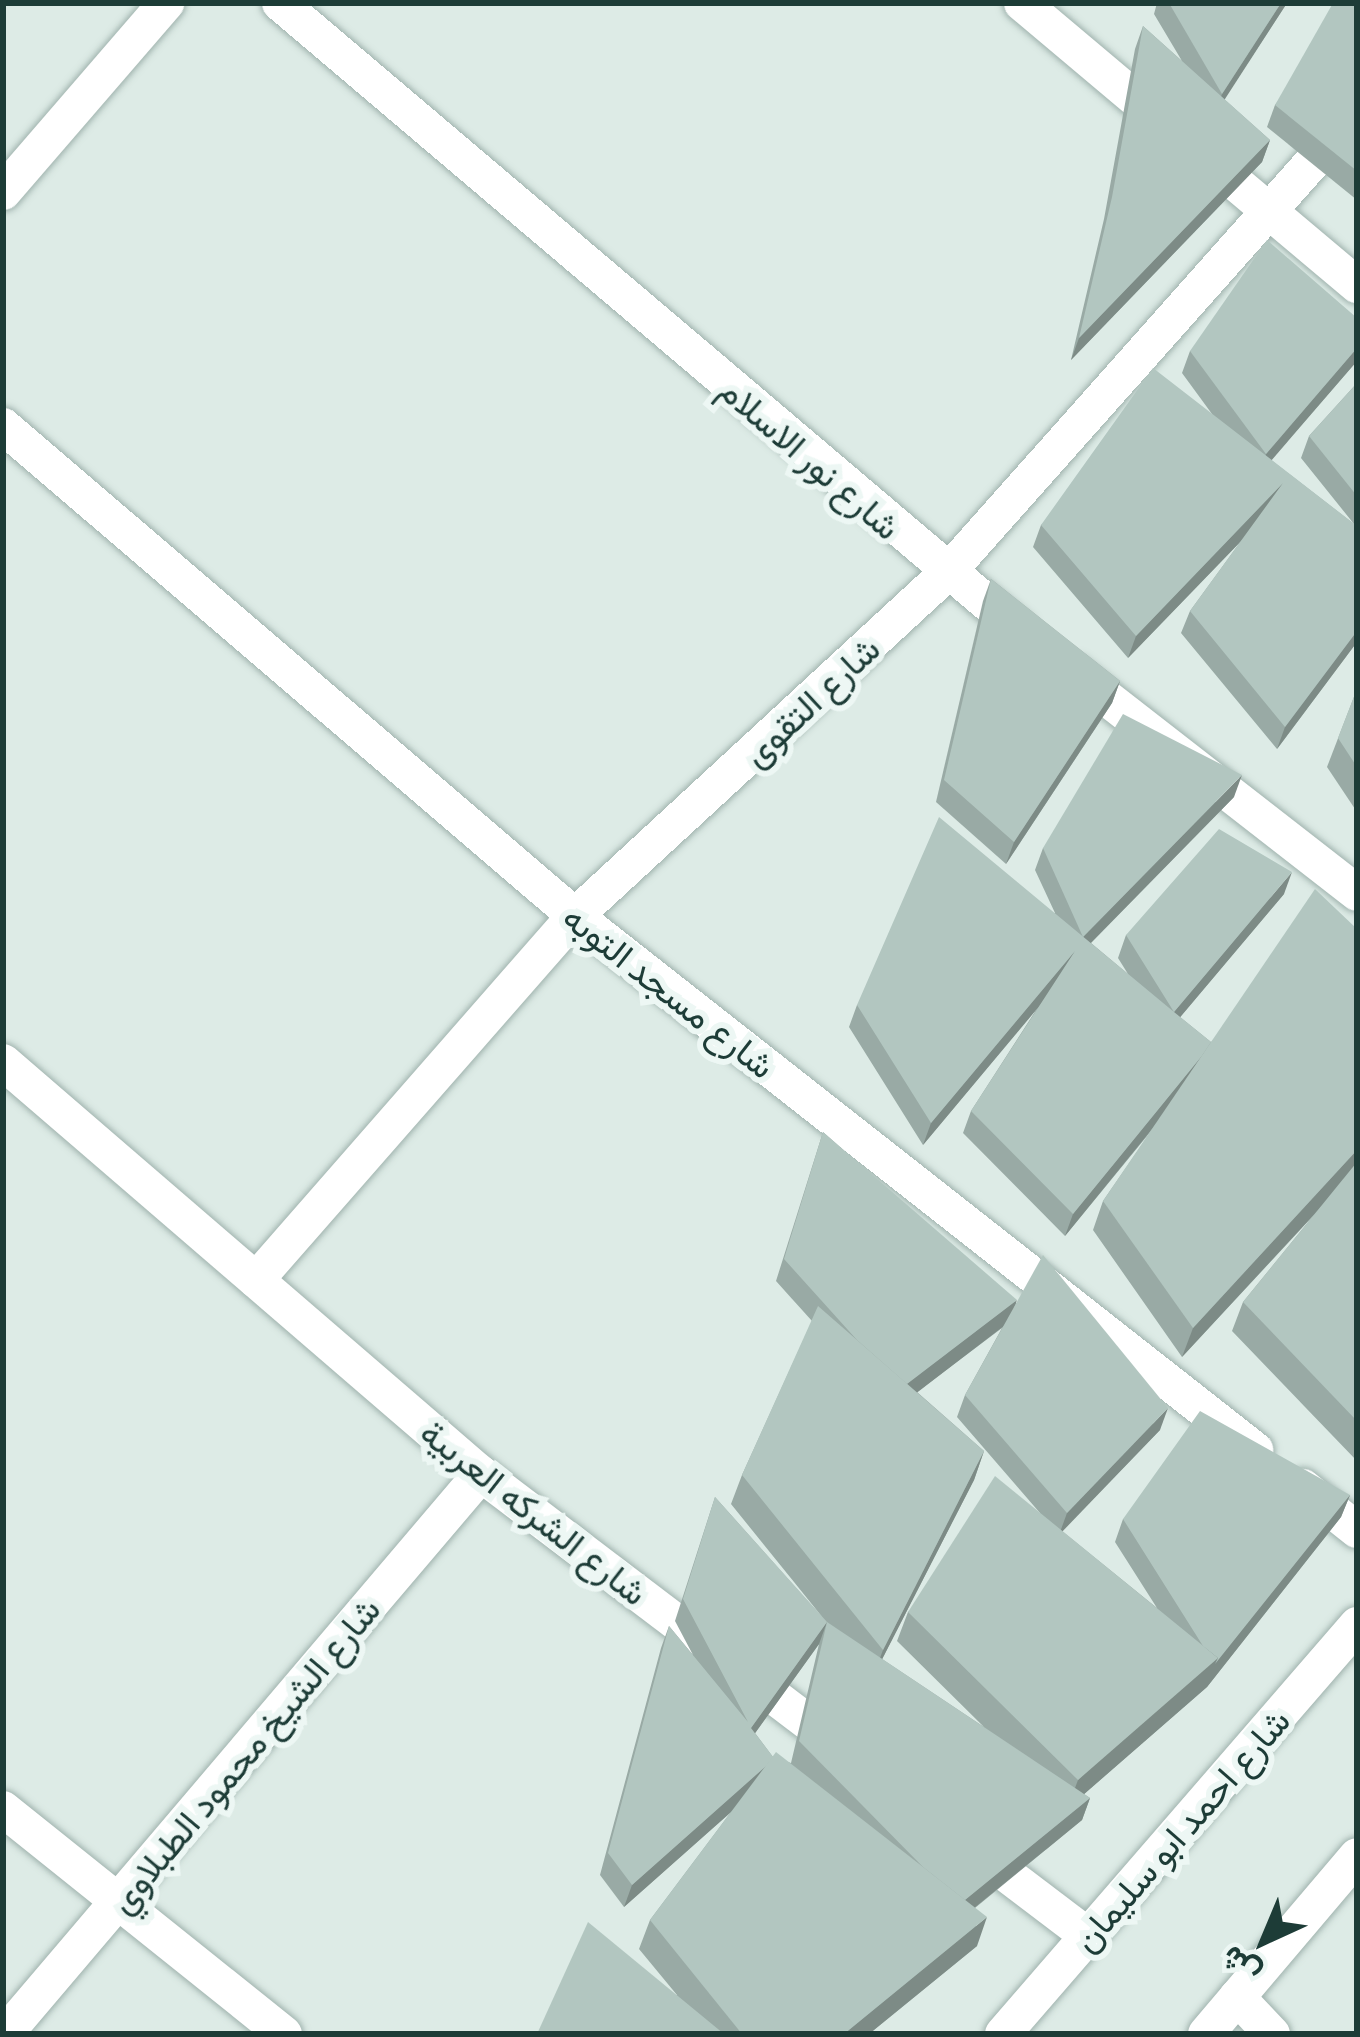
<!DOCTYPE html>
<meta charset="utf-8">
<style>
body{margin:0}
#map{position:relative;width:1360px;height:2037px;overflow:hidden;background:#ddebe6;font-family:Barlow,Vazirmatn,sans-serif}
div>[style]{position:absolute}
[style*='--x']{left:calc(var(--x)*1px);top:calc(var(--y)*1px);width:calc(var(--w)*1px);rotate:calc(var(--a)*1deg)}
.roads{filter:drop-shadow(0 0 3px #a0b3ae) drop-shadow(0 0 3px #a0b3ae)}
.minor>*{height:36px;margin:-18px;padding:0 18px;transform-origin:18px;border-radius:18px;background:#fff}
.secondary>*{height:36px;margin:-18px;padding:0 18px;transform-origin:18px;border-radius:18px;background:#fff}
.wall>*{inset:0;background:#99aaa5}
.shaded-wall>*{inset:0;background:#7d8b86}
.building>*{inset:0;background:#b2c6c0}
span{translate:-50% -50%;white-space:nowrap;text-align:center;line-height:1.15;-webkit-text-stroke:12px #edf7f4;paint-order:stroke}
.street-label{font-size:36px;color:#1d3c37}
.frame{position:absolute;inset:0;border:6px solid #1d3c37;pointer-events:none}
.north{position:absolute;left:1204px;top:1881px;width:120px;height:120px;-webkit-text-stroke:9px #edf7f4;paint-order:stroke;rotate:224deg;font-size:33px;font-weight:700;line-height:48px;text-align:center;color:#1d3c37}
.north::after{content:'';display:block;margin:auto;width:42px;height:54px;background:#1d3c37;clip-path:polygon(50% 0,100% 100%,50% 72%,0 100%)}
</style>
<div id="map">
<div class="roads">
<div class="minor">
<i style="--x:280;--y:3;--w:968;--a:40.31"></i>
<i style="--x:1022;--y:3;--w:438;--a:40.1"></i>
<i style="--x:3;--y:192;--w:250;--a:-49.2"></i>
<i style="--x:3;--y:426;--w:753;--a:40.58"></i>
<i style="--x:575;--y:916;--w:865;--a:38.14"></i>
<i style="--x:1076;--y:674;--w:356;--a:37.9"></i>
<i style="--x:3;--y:1062;--w:631;--a:40.76"></i>
<i style="--x:481;--y:1474;--w:453;--a:37.2"></i>
<i style="--x:256;--y:1280;--w:484;--a:-48.8"></i>
<i style="--x:575;--y:916;--w:506;--a:-42.68"></i>
<i style="--x:947;--y:573;--w:617;--a:-48.35"></i>
<i style="--x:1303;--y:1487;--w:69;--a:38.5"></i>
<i style="--x:3;--y:1809;--w:360;--a:38.7"></i>
<i style="--x:976;--y:1851;--w:141;--a:37.2"></i>
<i style="--x:1237;--y:1997;--w:51;--a:46.6"></i>
<i style="--x:5;--y:2034;--w:735;--a:-49.64"></i>
</div>
<div class="secondary">
<i style="--x:1003;--y:2034;--w:541;--a:-49.12"></i>
<i style="--x:1206;--y:2034;--w:233;--a:-49.7"></i>
</div>
</div>
<div class="wall">
<i style="clip-path:polygon(1157px 3px,1287px 3px,1224px 99px,1270px 140px,1262px 162px,1071px 360px,1104px 219px,1135px 49px,1143px 26px,1182px 61px,1154px 14px)"></i>
<i style="clip-path:polygon(1357px 3px,1357px 200px,1267px 127px,1275px 105px)"></i>
<i style="clip-path:polygon(1357px 318px,1357px 361px,1271px 460px,1354px 524px,1301px 458px,1309px 436px,1357px 383px,1357px 642px,1277px 749px,1181px 633px,1190px 611px,1241px 541px,1128px 658px,1033px 547px,1041px 525px,1212px 414px,1182px 373px,1190px 351px)"></i>
<i style="clip-path:polygon(991px 579px,1120px 681px,1112px 703px,1006px 864px,936px 802px,983px 601px)"></i>
<i style="clip-path:polygon(1357px 689px,1357px 812px,1327px 767px)"></i>
<i style="clip-path:polygon(1234px 797px,1091px 943px,1128px 974px,1118px 958px,1126px 935px,1284px 894px,1180px 1017px,1211px 1042px,1357px 929px,1357px 1461px,1232px 1331px,1243px 1302px,1313px 1216px,1182px 1357px,1093px 1230px,1103px 1201px,1152px 1130px,1065px 1236px,963px 1133px,971px 1111px,1038px 1007px,923px 1145px,849px 1027px,857px 1005px,1055px 913px,1035px 870px,1043px 848px)"></i>
<i style="clip-path:polygon(evenodd,823px 1132px,1160px 1430px,1062px 1531px,1157px 1608px,1115px 1542px,1123px 1519px,1350px 1495px,1341px 1517px,1207px 1687px,1084px 1794px,1090px 1798px,1082px 1820px,975px 1908px,977px 1946px,869px 2034px,537px 2034px,677px 1995px,639px 1949px,650px 1920px,731px 1812px,624px 1907px,600px 1875px,661px 1648px,669px 1626px,693px 1655px,675px 1621px,715px 1497px,823px 1618px,731px 1504px,742px 1475px,812px 1321px,776px 1281px,823px 1132px,1002px 1328px,965px 1395px,957px 1417px,1040px 1513px,908px 1612px,897px 1641px,984px 1727px,882px 1659px,974px 1480px,984px 1451px,917px 1392px,1002px 1328px,823px 1132px,819px 1644px,791px 1763px,773px 1757px,755px 1733px,819px 1644px)"></i>
</div>
<div class="shaded-wall">
<i style="clip-path:polygon(1281px 3px,1287px 3px,1214px 116px,1222px 94px)"></i>
<i style="clip-path:polygon(1270px 140px,1262px 162px,1071px 360px,1079px 338px)"></i>
<i style="clip-path:polygon(1357px 348px,1357px 361px,1258px 476px,1266px 454px)"></i>
<i style="clip-path:polygon(1283px 483px,1275px 506px,1128px 658px,1136px 636px)"></i>
<i style="clip-path:polygon(1357px 631px,1357px 642px,1277px 749px,1285px 727px)"></i>
<i style="clip-path:polygon(1120px 681px,1112px 703px,1006px 864px,1014px 842px)"></i>
<i style="clip-path:polygon(1242px 775px,1234px 797px,1075px 959px,1083px 937px)"></i>
<i style="clip-path:polygon(1292px 872px,1284px 894px,1166px 1034px,1174px 1012px)"></i>
<i style="clip-path:polygon(1075px 951px,1067px 973px,923px 1145px,931px 1123px)"></i>
<i style="clip-path:polygon(1212px 1043px,1204px 1065px,1065px 1236px,1073px 1214px)"></i>
<i style="clip-path:polygon(1357px 1150px,1357px 1168px,1182px 1357px,1193px 1328px)"></i>
<i style="clip-path:polygon(1017px 1300px,1009px 1322px,893px 1411px,901px 1388px)"></i>
<i style="clip-path:polygon(1168px 1408px,1160px 1430px,1059px 1535px,1067px 1513px)"></i>
<i style="clip-path:polygon(984px 1451px,974px 1480px,872px 1679px,883px 1650px)"></i>
<i style="clip-path:polygon(1350px 1495px,1341px 1517px,1207px 1687px,1067px 1809px,1078px 1780px)"></i>
<i style="clip-path:polygon(827px 1622px,819px 1644px,743px 1750px,751px 1728px)"></i>
<i style="clip-path:polygon(774px 1759px,766px 1781px,624px 1907px,632px 1885px)"></i>
<i style="clip-path:polygon(1090px 1798px,1082px 1820px,952px 1926px,960px 1904px)"></i>
<i style="clip-path:polygon(987px 1917px,977px 1946px,869px 2034px,844px 2034px)"></i>
</div>
<div class="building">
<i style="clip-path:polygon(1169px 3px,1281px 3px,1222px 94px)"></i>
<i style="clip-path:polygon(1333px 3px,1357px 3px,1357px 171px,1275px 105px)"></i>
<i style="clip-path:polygon(1143px 26px,1270px 140px,1079px 338px,1112px 197px)"></i>
<i style="clip-path:polygon(1267px 240px,1357px 318px,1357px 348px,1266px 454px,1190px 351px)"></i>
<i style="clip-path:polygon(1153px 368px,1357px 526px,1357px 631px,1285px 727px,1190px 611px,1283px 483px,1136px 636px,1041px 525px)"></i>
<i style="clip-path:polygon(1357px 383px,1357px 496px,1309px 436px)"></i>
<i style="clip-path:polygon(991px 579px,1120px 681px,1014px 842px,944px 780px)"></i>
<i style="clip-path:polygon(1357px 689px,1357px 767px,1338px 738px)"></i>
<i style="clip-path:polygon(1123px 714px,1242px 775px,1083px 937px,1043px 848px)"></i>
<i style="clip-path:polygon(939px 817px,1174px 1012px,1126px 935px,1219px 829px,1292px 872px,1174px 1012px,1211px 1042px,1201px 1057px,1073px 1214px,971px 1111px,1075px 951px,931px 1123px,857px 1005px)"></i>
<i style="clip-path:polygon(1315px 889px,1357px 929px,1357px 1150px,1193px 1328px,1103px 1201px)"></i>
<i style="clip-path:polygon(823px 1132px,1017px 1300px,907px 1384px,857px 1340px,784px 1259px)"></i>
<i style="clip-path:polygon(1357px 1162px,1357px 1421px,1243px 1302px)"></i>
<i style="clip-path:polygon(1043px 1255px,1168px 1408px,1067px 1513px,965px 1395px)"></i>
<i style="clip-path:polygon(818px 1306px,984px 1451px,883px 1650px,742px 1475px)"></i>
<i style="clip-path:polygon(1200px 1411px,1350px 1495px,1215px 1664px,1218px 1658px,1203px 1646px,1123px 1519px)"></i>
<i style="clip-path:polygon(995px 1476px,1218px 1658px,1078px 1780px,908px 1612px)"></i>
<i style="clip-path:polygon(715px 1497px,827px 1622px,751px 1728px,773px 1757px,766px 1766px,632px 1885px,608px 1853px,669px 1626px,748px 1722px,683px 1599px)"></i>
<i style="clip-path:polygon(827px 1622px,1090px 1798px,965px 1900px,923px 1867px,799px 1741px)"></i>
<i style="clip-path:polygon(776px 1752px,987px 1917px,844px 2034px,742px 2034px,650px 1920px)"></i>
<i style="clip-path:polygon(588px 1922px,724px 2034px,537px 2034px)"></i>
</div>
<div class="street-label">
<span style="left:811px;top:457px;rotate:41deg">شارع نور الاسلام</span>
<span style="left:810px;top:700px;rotate:-43deg">شارع التقوى</span>
<span style="left:670px;top:990px;rotate:38deg">شارع مسجد التوبه</span>
<span style="left:535px;top:1511px;rotate:38deg">شارع الشركه العربية</span>
<span style="left:243px;top:1754px;rotate:-50deg">شارع الشيخ محمود الطبلاوي</span>
<span style="left:1180px;top:1829px;rotate:-49deg">شارع احمد ابو سليمان</span>
</div>
<div class="frame"></div>
<div class="north">ش</div>
</div>
